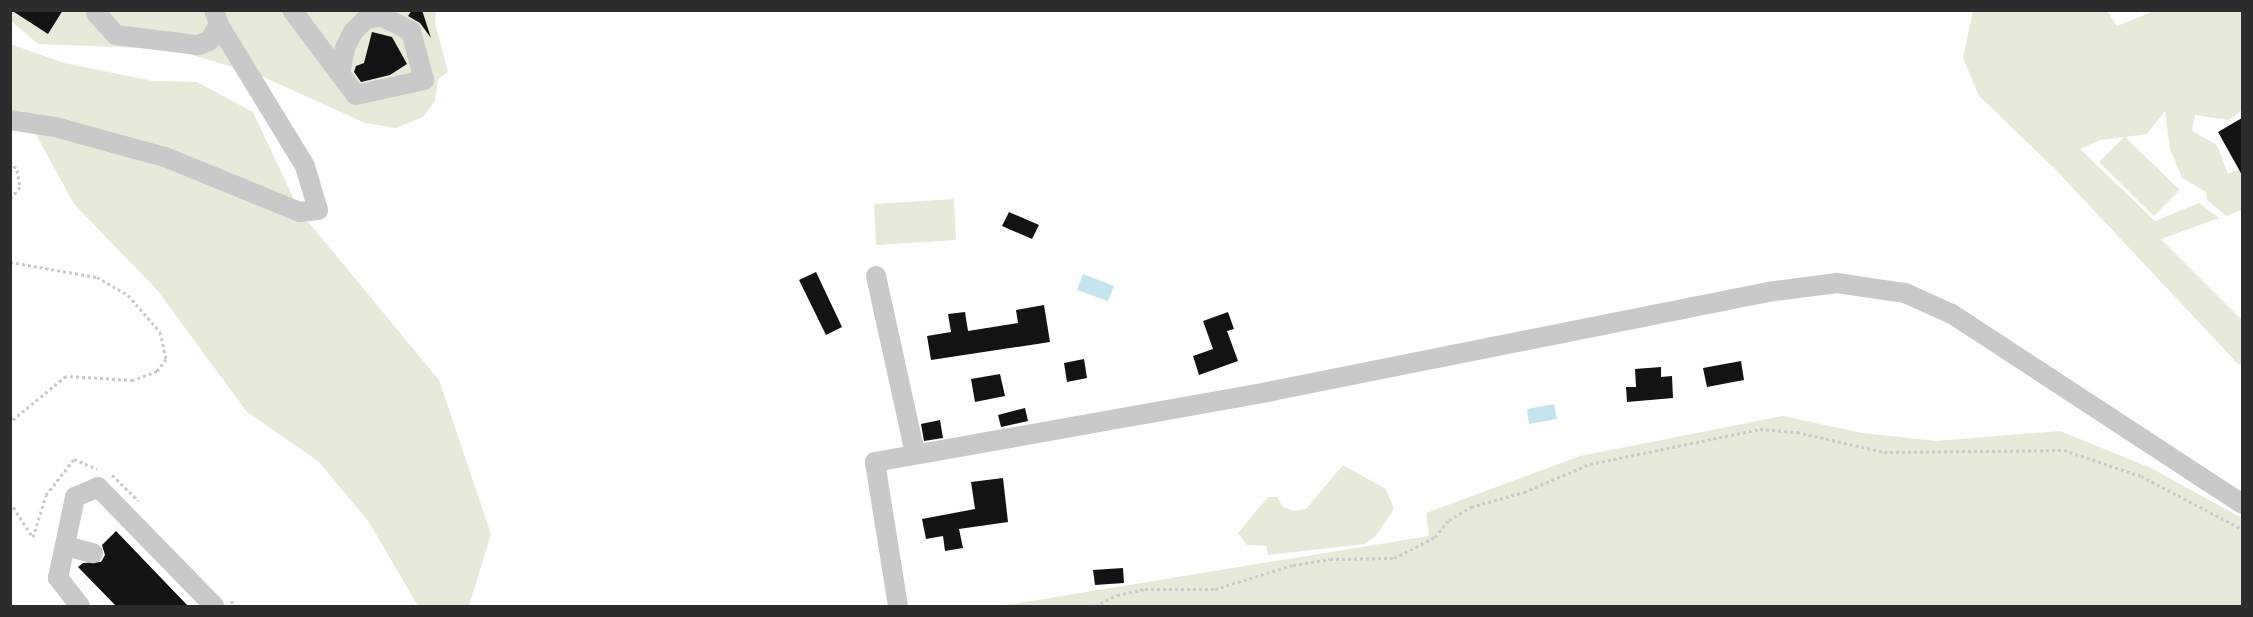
<!DOCTYPE html>
<style>
body{margin:0}
#map{position:relative;width:2253px;height:617px;overflow:hidden;background:#fff;font-family:Cabin,sans-serif}
div>[style]{position:absolute}
[style*='--x']{left:calc(var(--x)*1px);top:calc(var(--y)*1px);width:calc(var(--w)*1px);rotate:calc(var(--a)*1deg)}
.green>*{inset:0;background:#e5ebd8}
.water>*{inset:0;background:#c3e3ed}
.building>*{inset:0;background:#131313}
.path>*{height:3px;margin-top:-1.5px;transform-origin:0;background:repeating-linear-gradient(90deg,#c9c9c9 0 3px,transparent 0 6px)}
.minor>*{height:20px;margin:-10px;padding:0 10px;transform-origin:10px;border-radius:10px;background:#c9c9c9}
span{translate:-50% -50%;white-space:nowrap;text-align:center;line-height:1.15;-webkit-text-stroke:6px #fff;paint-order:stroke}
.frame{position:absolute;inset:0;border:12px solid #2c2c2c;pointer-events:none}
</style>
<div id="map">
<div class="green">
<i style="clip-path:polygon(10px 11px,436px 11px,435px 23px,448px 72px,438px 79px,435px 101px,423px 117px,396px 128px,365px 123px,259px 75px,172px 49px,38px 44px,11px 21px)"></i>
<i style="clip-path:polygon(1973px 11px,2107px 11px,2117px 26px,2154px 11px,2242px 11px,2242px 110px,2229px 120px,2195px 115px,2192px 131px,2217px 145px,2228px 174px,2242px 168px,2242px 210px,2226px 216px,2207px 200px,2206px 192px,2182px 178px,2170px 149px,2165px 111px,2147px 134px,2125px 137px,2180px 190px,2154px 216px,2099px 162px,2124px 137px,2100px 140px,2080px 149px,2155px 221px,2199px 203px,2219px 218px,2161px 239px,2242px 320px,2242px 364px,2239px 365px,2055px 169px,1979px 96px,1963px 58px)"></i>
<i style="clip-path:polygon(10px 44px,64px 63px,153px 81px,197px 82px,253px 112px,300px 212px,439px 380px,491px 534px,469px 606px,418px 606px,369px 522px,319px 462px,247px 412px,157px 290px,74px 204px,23px 111px,11px 111px)"></i>
<i style="clip-path:polygon(954px 199px,956px 240px,876px 245px,874px 204px)"></i>
<i style="clip-path:polygon(1783px 416px,1862px 433px,1936px 441px,2060px 431px,2151px 468px,2242px 518px,2242px 606px,1000px 606px,1429px 536px,1426px 513px,1580px 456px)"></i>
<i style="clip-path:polygon(1343px 465px,1386px 489px,1394px 509px,1375px 537px,1364px 544px,1268px 555px,1266px 546px,1247px 545px,1238px 533px,1268px 497px,1277px 497px,1283px 507px,1294px 511px,1306px 509px)"></i>
</div>
<div class="water">
<i style="clip-path:polygon(1083px 274px,1114px 286px,1108px 301px,1077px 290px)"></i>
<i style="clip-path:polygon(1554px 404px,1557px 419px,1529px 424px,1527px 409px)"></i>
</div>
<div class="building">
<i style="clip-path:polygon(11px 10px,63px 10px,48px 34px)"></i>
<i style="clip-path:polygon(412px 10px,422px 10px,431px 38px,420px 23px,408px 16px)"></i>
<i style="clip-path:polygon(372px 32px,392px 37px,407px 64px,390px 75px,361px 82px,354px 72px,356px 66px,364px 63px)"></i>
<i style="clip-path:polygon(2242px 118px,2242px 175px,2218px 132px)"></i>
<i style="clip-path:polygon(1009px 212px,1039px 225px,1032px 239px,1002px 226px)"></i>
<i style="clip-path:polygon(816px 272px,842px 327px,826px 335px,799px 280px)"></i>
<i style="clip-path:polygon(1044px 305px,1050px 342px,931px 360px,927px 336px,951px 332px,948px 314px,965px 312px,968px 331px,1018px 323px,1016px 310px)"></i>
<i style="clip-path:polygon(1228px 312px,1234px 329px,1227px 331px,1238px 361px,1199px 375px,1193px 356px,1213px 349px,1203px 321px)"></i>
<i style="clip-path:polygon(1084px 359px,1087px 378px,1067px 382px,1064px 363px)"></i>
<i style="clip-path:polygon(1741px 361px,1744px 380px,1707px 387px,1703px 368px)"></i>
<i style="clip-path:polygon(1661px 367px,1661px 377px,1672px 376px,1673px 398px,1627px 402px,1626px 387px,1636px 387px,1635px 369px)"></i>
<i style="clip-path:polygon(1000px 374px,1005px 396px,975px 402px,971px 379px)"></i>
<i style="clip-path:polygon(1025px 408px,1028px 421px,1001px 427px,998px 415px)"></i>
<i style="clip-path:polygon(940px 420px,943px 438px,924px 441px,921px 424px)"></i>
<i style="clip-path:polygon(1003px 478px,1008px 522px,959px 529px,963px 548px,945px 551px,943px 536px,926px 539px,922px 519px,975px 509px,971px 482px)"></i>
<i style="clip-path:polygon(116px 531px,188px 606px,116px 606px,78px 567px,83px 563px,101px 562px,105px 555px,102px 545px)"></i>
<i style="clip-path:polygon(1123px 568px,1124px 583px,1095px 585px,1093px 570px)"></i>
</div>
<div class="path">
<i style="--x:10;--y:161;--w:11;--a:52"></i>
<i style="--x:17;--y:170;--w:17;--a:80"></i>
<i style="--x:20;--y:187;--w:16;--a:130"></i>
<i style="--x:10;--y:262;--w:88;--a:9.8"></i>
<i style="--x:97;--y:277;--w:36;--a:30"></i>
<i style="--x:128;--y:295;--w:49;--a:49.1"></i>
<i style="--x:160;--y:332;--w:28;--a:77"></i>
<i style="--x:166;--y:359;--w:15;--a:127"></i>
<i style="--x:157;--y:371;--w:26;--a:159"></i>
<i style="--x:133;--y:380;--w:67;--a:-176.6"></i>
<i style="--x:66;--y:376;--w:72;--a:140.6"></i>
<i style="--x:112;--y:475;--w:37;--a:44"></i>
<i style="--x:10;--y:502;--w:40;--a:57.1"></i>
<i style="--x:33;--y:537;--w:44;--a:-72.8"></i>
<i style="--x:46;--y:495;--w:46;--a:-52.1"></i>
<i style="--x:74;--y:459;--w:25;--a:23"></i>
<i style="--x:231;--y:601;--w:7;--a:45"></i>
<i style="--x:1095;--y:606;--w:25;--a:-27"></i>
<i style="--x:1117;--y:595;--w:29;--a:-12"></i>
<i style="--x:1145;--y:589;--w:70;--a:0"></i>
<i style="--x:1215;--y:589;--w:82;--a:-17.1"></i>
<i style="--x:1293;--y:565;--w:37;--a:-9"></i>
<i style="--x:1330;--y:559;--w:64;--a:-0.9"></i>
<i style="--x:1394;--y:558;--w:46;--a:-27.1"></i>
<i style="--x:1435;--y:537;--w:22;--a:-51"></i>
<i style="--x:1449;--y:520;--w:26;--a:-31"></i>
<i style="--x:1471;--y:507;--w:55;--a:-15.8"></i>
<i style="--x:1524;--y:492;--w:72;--a:-23"></i>
<i style="--x:1590;--y:464;--w:174;--a:-11.6"></i>
<i style="--x:1760;--y:429;--w:37;--a:5"></i>
<i style="--x:1797;--y:432;--w:89;--a:12.9"></i>
<i style="--x:1884;--y:452;--w:180;--a:-0.6"></i>
<i style="--x:2064;--y:450;--w:81;--a:18.7"></i>
<i style="--x:2141;--y:476;--w:114;--a:27.7"></i>
</div>
<div class="minor">
<i style="--x:292;--y:10;--w:80;--a:53.1"></i>
<i style="--x:340;--y:74;--w:26;--a:53"></i>
<i style="--x:356;--y:95;--w:70;--a:-12.4"></i>
<i style="--x:424;--y:80;--w:51;--a:-104.9"></i>
<i style="--x:411;--y:31;--w:34;--a:-154"></i>
<i style="--x:380;--y:16;--w:16;--a:165"></i>
<i style="--x:365;--y:20;--w:17;--a:135"></i>
<i style="--x:353;--y:32;--w:18;--a:117"></i>
<i style="--x:345;--y:48;--w:26;--a:101"></i>
<i style="--x:96;--y:13;--w:30;--a:48"></i>
<i style="--x:116;--y:35;--w:83;--a:7"></i>
<i style="--x:198;--y:45;--w:12;--a:-20"></i>
<i style="--x:209;--y:41;--w:19;--a:-58"></i>
<i style="--x:10;--y:120;--w:46;--a:8.8"></i>
<i style="--x:55;--y:127;--w:114;--a:15.3"></i>
<i style="--x:165;--y:157;--w:146;--a:22.2"></i>
<i style="--x:300;--y:212;--w:18;--a:-6"></i>
<i style="--x:318;--y:210;--w:46;--a:-106.5"></i>
<i style="--x:305;--y:166;--w:165;--a:-121.4"></i>
<i style="--x:219;--y:25;--w:16;--a:-108"></i>
<i style="--x:876;--y:276;--w:182;--a:77.6"></i>
<i style="--x:66;--y:546;--w:28;--a:15"></i>
<i style="--x:80;--y:606;--w:36;--a:-128"></i>
<i style="--x:58;--y:578;--w:83;--a:-78.1"></i>
<i style="--x:75;--y:497;--w:25;--a:-23"></i>
<i style="--x:98;--y:487;--w:166;--a:45.7"></i>
<i style="--x:898;--y:606;--w:146;--a:-99.1"></i>
<i style="--x:875;--y:462;--w:403;--a:-10.1"></i>
<i style="--x:1272;--y:391;--w:506;--a:-11.29"></i>
<i style="--x:1768;--y:292;--w:70;--a:-7.4"></i>
<i style="--x:1837;--y:283;--w:69;--a:8.4"></i>
<i style="--x:1905;--y:293;--w:51;--a:24.1"></i>
<i style="--x:1952;--y:314;--w:347;--a:33.2"></i>
</div>
<div class="frame"></div>
</div>
